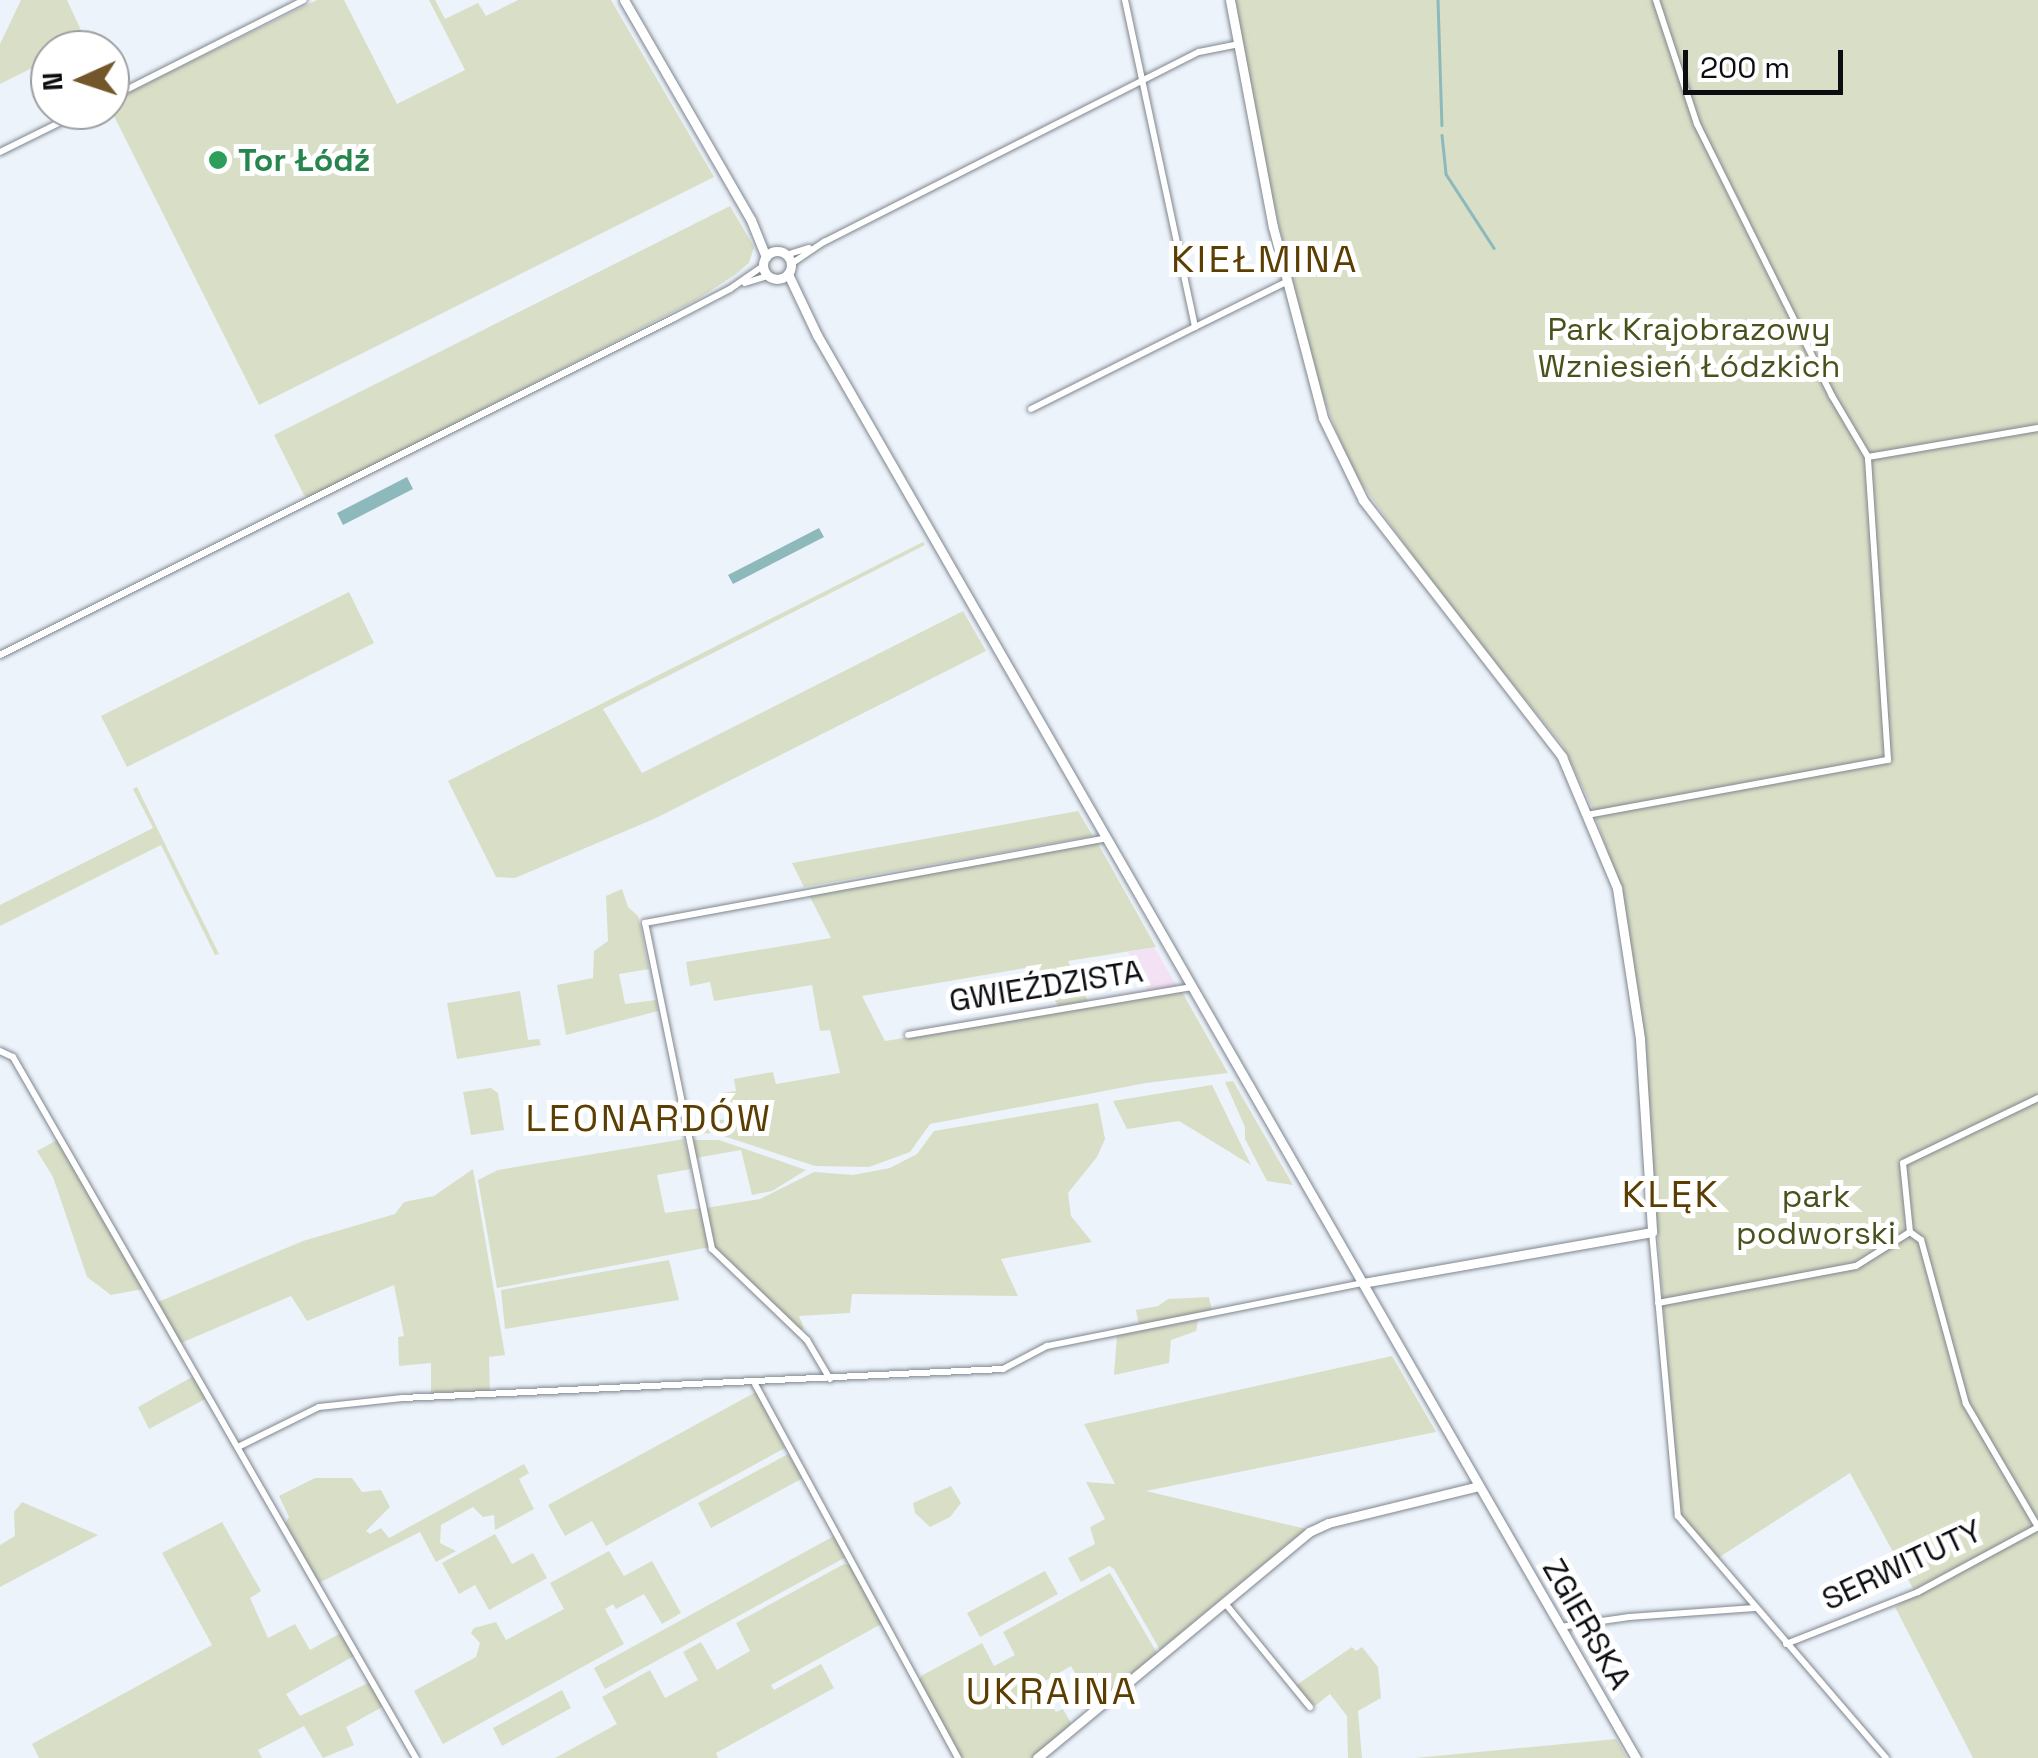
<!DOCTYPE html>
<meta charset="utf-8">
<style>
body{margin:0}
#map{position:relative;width:2038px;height:1758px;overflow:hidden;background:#ecf3fb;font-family:"Space Grotesk",sans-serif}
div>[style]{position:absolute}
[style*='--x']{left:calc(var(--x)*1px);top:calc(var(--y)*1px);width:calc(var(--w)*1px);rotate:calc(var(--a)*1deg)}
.commercial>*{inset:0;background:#f3e2f4}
.green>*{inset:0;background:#d9dfc6}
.water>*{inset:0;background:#8eb9bc}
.stream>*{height:2.5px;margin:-1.25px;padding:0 1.25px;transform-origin:1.25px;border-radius:1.25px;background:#8eb9bc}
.roads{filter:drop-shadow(0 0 2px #80868e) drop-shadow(0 0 2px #80868e)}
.street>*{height:6px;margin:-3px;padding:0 3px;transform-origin:3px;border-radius:3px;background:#fff}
.secondary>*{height:9px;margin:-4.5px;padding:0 4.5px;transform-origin:4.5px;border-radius:4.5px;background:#fff}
.secondary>.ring{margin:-4.5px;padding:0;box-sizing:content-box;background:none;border:9px solid #fff;border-radius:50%}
.dots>*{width:28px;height:28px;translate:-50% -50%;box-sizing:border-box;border:5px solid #fff;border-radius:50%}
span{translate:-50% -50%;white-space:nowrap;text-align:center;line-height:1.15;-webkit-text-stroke:10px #fff;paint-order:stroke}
.leisure-label{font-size:32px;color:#27864d;font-weight:700}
.left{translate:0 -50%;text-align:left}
.park-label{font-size:32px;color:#49521d}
.street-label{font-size:32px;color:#0b0d10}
.quarter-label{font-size:38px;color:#5c3e02;letter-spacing:2.5px}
.north{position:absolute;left:30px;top:30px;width:100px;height:100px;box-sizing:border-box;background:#fff;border:2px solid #9d9e9f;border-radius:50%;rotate:267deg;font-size:28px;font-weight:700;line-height:40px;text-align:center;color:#0b0d10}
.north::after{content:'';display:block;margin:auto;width:35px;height:45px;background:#73572a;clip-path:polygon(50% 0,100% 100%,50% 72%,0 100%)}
.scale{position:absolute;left:1683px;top:50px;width:160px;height:45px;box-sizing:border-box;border:5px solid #0b0d10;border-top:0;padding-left:12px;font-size:30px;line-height:35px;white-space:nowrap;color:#0b0d10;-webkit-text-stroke:8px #fff;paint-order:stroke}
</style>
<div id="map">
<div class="commercial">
<i style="clip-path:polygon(1154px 947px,1177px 986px,1148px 991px,1128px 952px)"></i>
</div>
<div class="green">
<i style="clip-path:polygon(21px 0,67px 0,86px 41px,69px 50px,50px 50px,50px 59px,0 84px,0 44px)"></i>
<i style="clip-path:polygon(317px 0,344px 0,397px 104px,465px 70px,429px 0,435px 0,445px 19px,478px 3px,486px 16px,518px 0,611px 0,714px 177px,259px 405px,113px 114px,111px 101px)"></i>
<i style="clip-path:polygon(1234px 0,2038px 0,2038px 1758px,1973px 1758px,1895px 1607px,1916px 1594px,1850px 1473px,1718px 1558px,1679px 1513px,1643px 1041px,1620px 888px,1593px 809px,1563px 746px,1444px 599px,1351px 469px,1319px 386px,1265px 169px)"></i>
<i style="clip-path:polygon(730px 206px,754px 247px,749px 263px,736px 274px,698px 299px,310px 498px,304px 495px,274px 435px)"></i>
<i style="clip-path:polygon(923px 542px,925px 545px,603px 709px,642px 773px,963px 611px,986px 651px,656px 818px,515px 878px,496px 877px,448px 781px)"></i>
<i style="clip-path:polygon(349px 592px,374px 643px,127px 767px,101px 716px)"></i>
<i style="clip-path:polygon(137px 787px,219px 954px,215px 955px,161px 845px,0 926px,0 905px,153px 828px,133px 789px)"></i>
<i style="clip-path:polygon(1078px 811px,1093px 836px,804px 887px,792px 863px)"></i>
<i style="clip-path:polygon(1097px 842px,1156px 947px,1068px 961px,1088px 1001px,1058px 1006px,1037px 966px,862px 996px,885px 1041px,1182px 992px,1228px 1073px,1146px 1083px,930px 1124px,910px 1152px,869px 1167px,815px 1166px,714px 1133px,690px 1134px,691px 1126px,726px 1119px,722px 1093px,736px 1091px,734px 1079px,773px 1072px,776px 1084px,840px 1073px,830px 1030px,820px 1031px,812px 985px,714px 1001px,710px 982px,690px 986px,686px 962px,831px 938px,808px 893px)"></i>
<i style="clip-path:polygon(622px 889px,628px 907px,638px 916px,649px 969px,619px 974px,625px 1004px,656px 1000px,658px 1011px,566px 1035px,557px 985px,593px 978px,594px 951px,608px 941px,606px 896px)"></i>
<i style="clip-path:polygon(520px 991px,528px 1040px,539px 1039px,541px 1045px,457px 1059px,447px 1003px)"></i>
<i style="clip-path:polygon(1233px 1081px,1293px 1185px,1267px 1181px,1245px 1139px,1245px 1127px,1225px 1082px)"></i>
<i style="clip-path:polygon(1212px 1085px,1251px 1165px,1179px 1121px,1127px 1129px,1113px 1101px)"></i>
<i style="clip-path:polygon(491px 1088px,498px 1093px,504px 1130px,471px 1135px,463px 1092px)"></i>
<i style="clip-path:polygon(1098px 1103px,1105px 1139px,1097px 1157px,1068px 1193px,1071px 1216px,1092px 1242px,1001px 1259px,1018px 1296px,852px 1294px,850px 1313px,799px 1316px,804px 1328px,801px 1330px,715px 1248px,706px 1208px,760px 1199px,814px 1172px,853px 1175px,890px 1168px,917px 1154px,934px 1131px)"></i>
<i style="clip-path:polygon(59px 1139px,143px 1289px,111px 1295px,87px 1277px,53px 1177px,37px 1151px)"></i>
<i style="clip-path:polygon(684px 1139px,691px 1169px,657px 1175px,665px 1213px,701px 1208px,710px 1247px,497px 1288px,478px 1180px,498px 1170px)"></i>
<i style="clip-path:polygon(691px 1140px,719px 1140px,806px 1170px,772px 1191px,752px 1195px,741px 1150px,695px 1158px)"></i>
<i style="clip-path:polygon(473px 1169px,505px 1355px,489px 1357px,490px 1391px,431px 1393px,431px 1363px,399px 1366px,398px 1337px,404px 1336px,394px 1285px,307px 1321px,291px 1296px,181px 1343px,158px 1302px,303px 1241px,395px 1214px,404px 1202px,434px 1196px)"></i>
<i style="clip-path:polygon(669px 1260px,679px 1300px,505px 1329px,501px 1290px)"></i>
<i style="clip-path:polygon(1209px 1297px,1212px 1311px,1139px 1325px,1136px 1310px,1158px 1306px,1168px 1299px)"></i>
<i style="clip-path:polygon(1198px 1320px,1196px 1331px,1171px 1340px,1169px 1363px,1114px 1375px,1117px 1335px)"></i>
<i style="clip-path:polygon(1392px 1356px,1436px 1432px,1146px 1491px,1306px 1529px,1160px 1650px,1114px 1569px,1109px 1566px,1081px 1582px,1068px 1558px,1095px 1544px,1090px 1527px,1105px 1519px,1086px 1482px,1115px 1484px,1084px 1424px)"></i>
<i style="clip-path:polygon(194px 1376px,207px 1398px,149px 1429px,138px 1407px)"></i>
<i style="clip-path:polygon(756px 1392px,785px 1448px,606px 1546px,592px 1521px,565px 1536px,548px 1505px)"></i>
<i style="clip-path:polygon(788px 1454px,803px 1478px,711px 1528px,698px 1503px)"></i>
<i style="clip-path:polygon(524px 1464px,529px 1473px,519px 1479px,534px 1509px,495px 1530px,494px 1515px,483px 1517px,473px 1507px,441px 1525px,440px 1543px,456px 1551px,436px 1562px,420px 1532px,319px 1583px,285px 1523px,289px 1517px,279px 1496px,315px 1478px,352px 1478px,362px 1492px,381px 1490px,390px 1507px,366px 1531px,370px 1534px,381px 1528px,389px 1538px)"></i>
<i style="clip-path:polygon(951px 1486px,961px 1503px,950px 1517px,930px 1527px,915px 1513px,913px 1503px)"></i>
<i style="clip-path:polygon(22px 1502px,98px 1535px,0 1587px,0 1545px,15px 1536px,14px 1512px)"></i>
<i style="clip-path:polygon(222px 1522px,261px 1591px,250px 1598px,268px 1638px,295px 1624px,310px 1650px,341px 1633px,354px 1656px,286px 1694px,300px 1716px,370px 1682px,384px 1706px,346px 1727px,354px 1745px,323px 1758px,304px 1726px,258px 1750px,262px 1758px,39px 1758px,32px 1744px,212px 1645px,162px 1553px)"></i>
<i style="clip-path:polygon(495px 1534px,512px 1564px,533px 1553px,547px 1578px,489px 1610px,475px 1585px,459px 1594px,442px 1563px)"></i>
<i style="clip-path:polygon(834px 1536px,846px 1557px,605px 1689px,594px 1668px)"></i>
<i style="clip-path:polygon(609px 1551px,624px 1576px,652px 1561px,681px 1613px,662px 1624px,644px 1594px,616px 1609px,613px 1604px,605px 1609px,624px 1644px,443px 1744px,414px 1691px,476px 1657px,480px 1643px,471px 1633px,474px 1628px,496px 1622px,506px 1640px,564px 1609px,550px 1583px)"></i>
<i style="clip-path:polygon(844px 1564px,851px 1565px,883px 1623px,771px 1685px,774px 1690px,821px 1664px,834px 1688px,716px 1753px,718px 1758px,555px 1758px,617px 1724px,602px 1697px,650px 1670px,665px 1698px,698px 1680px,683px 1652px,701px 1642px,717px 1670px,750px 1651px,736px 1623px)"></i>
<i style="clip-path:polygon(1045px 1571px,1058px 1594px,980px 1637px,967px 1613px)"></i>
<i style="clip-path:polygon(1110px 1573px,1157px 1653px,1102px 1699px,1087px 1683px,1081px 1683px,1071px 1666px,1040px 1684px,1056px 1712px,1063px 1709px,1072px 1725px,1034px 1758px,961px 1758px,919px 1682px,921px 1676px,982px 1643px,994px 1666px,1015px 1655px,1003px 1632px)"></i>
<i style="clip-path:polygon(1352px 1647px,1356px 1651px,1362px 1647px,1378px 1667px,1381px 1698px,1358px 1711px,1362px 1758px,1348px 1758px,1347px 1716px,1330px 1694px,1315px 1706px,1295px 1686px)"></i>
<i style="clip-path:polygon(562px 1690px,571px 1708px,502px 1746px,493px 1728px)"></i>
<i style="clip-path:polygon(1616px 1739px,1627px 1758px,1415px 1758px)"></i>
</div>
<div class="water">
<i style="clip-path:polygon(407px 477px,413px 489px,343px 525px,337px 513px)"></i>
<i style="clip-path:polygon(819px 528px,824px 537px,733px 584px,728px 575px)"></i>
</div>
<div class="stream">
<i style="--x:1438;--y:0;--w:125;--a:88.2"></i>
<i style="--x:1442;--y:135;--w:39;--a:84"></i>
<i style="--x:1446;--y:174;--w:88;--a:57"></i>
</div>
<div class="roads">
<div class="street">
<i style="--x:1125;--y:0;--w:334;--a:77.9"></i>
<i style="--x:1195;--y:327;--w:102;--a:-26.3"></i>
<i style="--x:110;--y:98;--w:217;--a:-26.8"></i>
<i style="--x:0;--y:152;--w:95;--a:-26.3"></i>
<i style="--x:786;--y:255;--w:24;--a:-17"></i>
<i style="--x:791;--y:264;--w:40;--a:-34"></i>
<i style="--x:824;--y:242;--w:420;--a:-26.9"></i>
<i style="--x:1199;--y:52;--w:41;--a:-11.3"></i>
<i style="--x:745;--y:283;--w:24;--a:-17"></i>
<i style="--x:1031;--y:409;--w:183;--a:-26.6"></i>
<i style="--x:1868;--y:457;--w:172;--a:-9.7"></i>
<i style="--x:0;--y:655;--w:754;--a:-26.57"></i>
<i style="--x:674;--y:318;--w:63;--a:-27.4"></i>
<i style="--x:730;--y:289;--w:40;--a:-34.9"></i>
<i style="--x:1587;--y:815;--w:306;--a:-10.4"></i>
<i style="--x:1888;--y:760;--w:304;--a:-93.8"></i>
<i style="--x:1868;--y:457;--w:71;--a:-120.5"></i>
<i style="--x:1832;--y:396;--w:304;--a:-116.4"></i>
<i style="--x:1697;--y:124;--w:131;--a:-108.3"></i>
<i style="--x:908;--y:1035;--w:288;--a:-9.6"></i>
<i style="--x:0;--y:1051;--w:14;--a:25"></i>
<i style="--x:13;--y:1057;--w:809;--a:60.11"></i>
<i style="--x:1652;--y:1232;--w:285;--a:84.8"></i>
<i style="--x:1678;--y:1516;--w:319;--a:49.3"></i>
<i style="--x:1658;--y:1303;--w:201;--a:-10.6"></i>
<i style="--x:1856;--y:1266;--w:64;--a:-32.2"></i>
<i style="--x:1910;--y:1232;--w:69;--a:-95.8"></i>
<i style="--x:1903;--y:1163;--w:150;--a:-25.7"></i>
<i style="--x:830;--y:1379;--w:45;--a:-120.5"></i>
<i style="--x:807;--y:1340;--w:132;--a:-136.2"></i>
<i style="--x:712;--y:1249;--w:333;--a:-101.6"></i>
<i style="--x:645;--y:923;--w:469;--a:-10.4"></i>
<i style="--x:755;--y:1384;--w:426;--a:61.5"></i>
<i style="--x:238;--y:1447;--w:90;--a:-26.3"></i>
<i style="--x:319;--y:1407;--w:84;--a:-6.1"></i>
<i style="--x:403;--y:1398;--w:601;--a:-2.77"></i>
<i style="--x:1003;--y:1369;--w:50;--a:-27.6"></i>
<i style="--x:1047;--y:1346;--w:322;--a:-11.3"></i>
<i style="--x:1224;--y:1602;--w:136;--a:50.7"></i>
<i style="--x:1560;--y:1627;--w:70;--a:-8.2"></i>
<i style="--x:1629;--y:1617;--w:126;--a:-4.1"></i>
<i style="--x:1786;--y:1644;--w:142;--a:-21.5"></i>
<i style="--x:1918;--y:1592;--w:136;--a:-28.4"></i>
<i style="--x:2038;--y:1527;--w:143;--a:-120.3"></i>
<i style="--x:1966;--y:1404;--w:170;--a:-105.3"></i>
<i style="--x:1921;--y:1240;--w:14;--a:-144"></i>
</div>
<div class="secondary">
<i style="--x:624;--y:0;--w:254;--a:60"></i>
<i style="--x:751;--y:220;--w:40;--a:68"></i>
<i style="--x:1230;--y:0;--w:231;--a:79.3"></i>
<i style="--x:1273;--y:227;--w:197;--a:75.3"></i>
<i style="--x:1323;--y:418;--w:91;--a:64"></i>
<i style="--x:1363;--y:500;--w:325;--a:52.2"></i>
<i style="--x:1562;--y:757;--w:142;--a:67.2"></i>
<i style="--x:1617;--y:888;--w:153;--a:81.3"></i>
<i style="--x:1640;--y:1039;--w:193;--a:86.4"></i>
<i style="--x:1652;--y:1232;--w:293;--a:170"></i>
<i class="ring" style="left:763px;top:251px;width:19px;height:19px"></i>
<i style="--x:788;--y:274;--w:68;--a:64.6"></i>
<i style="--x:817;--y:335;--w:1642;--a:60.08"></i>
<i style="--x:1037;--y:1758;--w:354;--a:-39.7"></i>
<i style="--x:1309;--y:1532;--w:21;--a:-25"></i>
<i style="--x:1328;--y:1523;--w:155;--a:-13.8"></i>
</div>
</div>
<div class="dots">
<i style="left:218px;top:160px;background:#2e9e5b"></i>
</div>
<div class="leisure-label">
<span class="left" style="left:238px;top:160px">Tor Łódź</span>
</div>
<div class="park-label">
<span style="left:1689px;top:348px">Park Krajobrazowy<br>Wzniesień Łódzkich</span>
<span style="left:1816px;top:1215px">park<br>podworski</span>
</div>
<div class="street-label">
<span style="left:1046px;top:986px;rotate:-9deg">GWIEŹDZISTA</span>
<span style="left:1902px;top:1565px;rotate:-25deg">SERWITUTY</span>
<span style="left:1587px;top:1624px;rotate:60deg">ZGIERSKA</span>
</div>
<div class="quarter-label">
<span style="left:1265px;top:260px">KIEŁMINA</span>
<span style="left:649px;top:1119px">LEONARDÓW</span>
<span style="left:1671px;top:1195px">KLĘK</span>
<span style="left:1052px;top:1692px">UKRAINA</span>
</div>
<div class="north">N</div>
<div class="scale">200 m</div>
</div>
